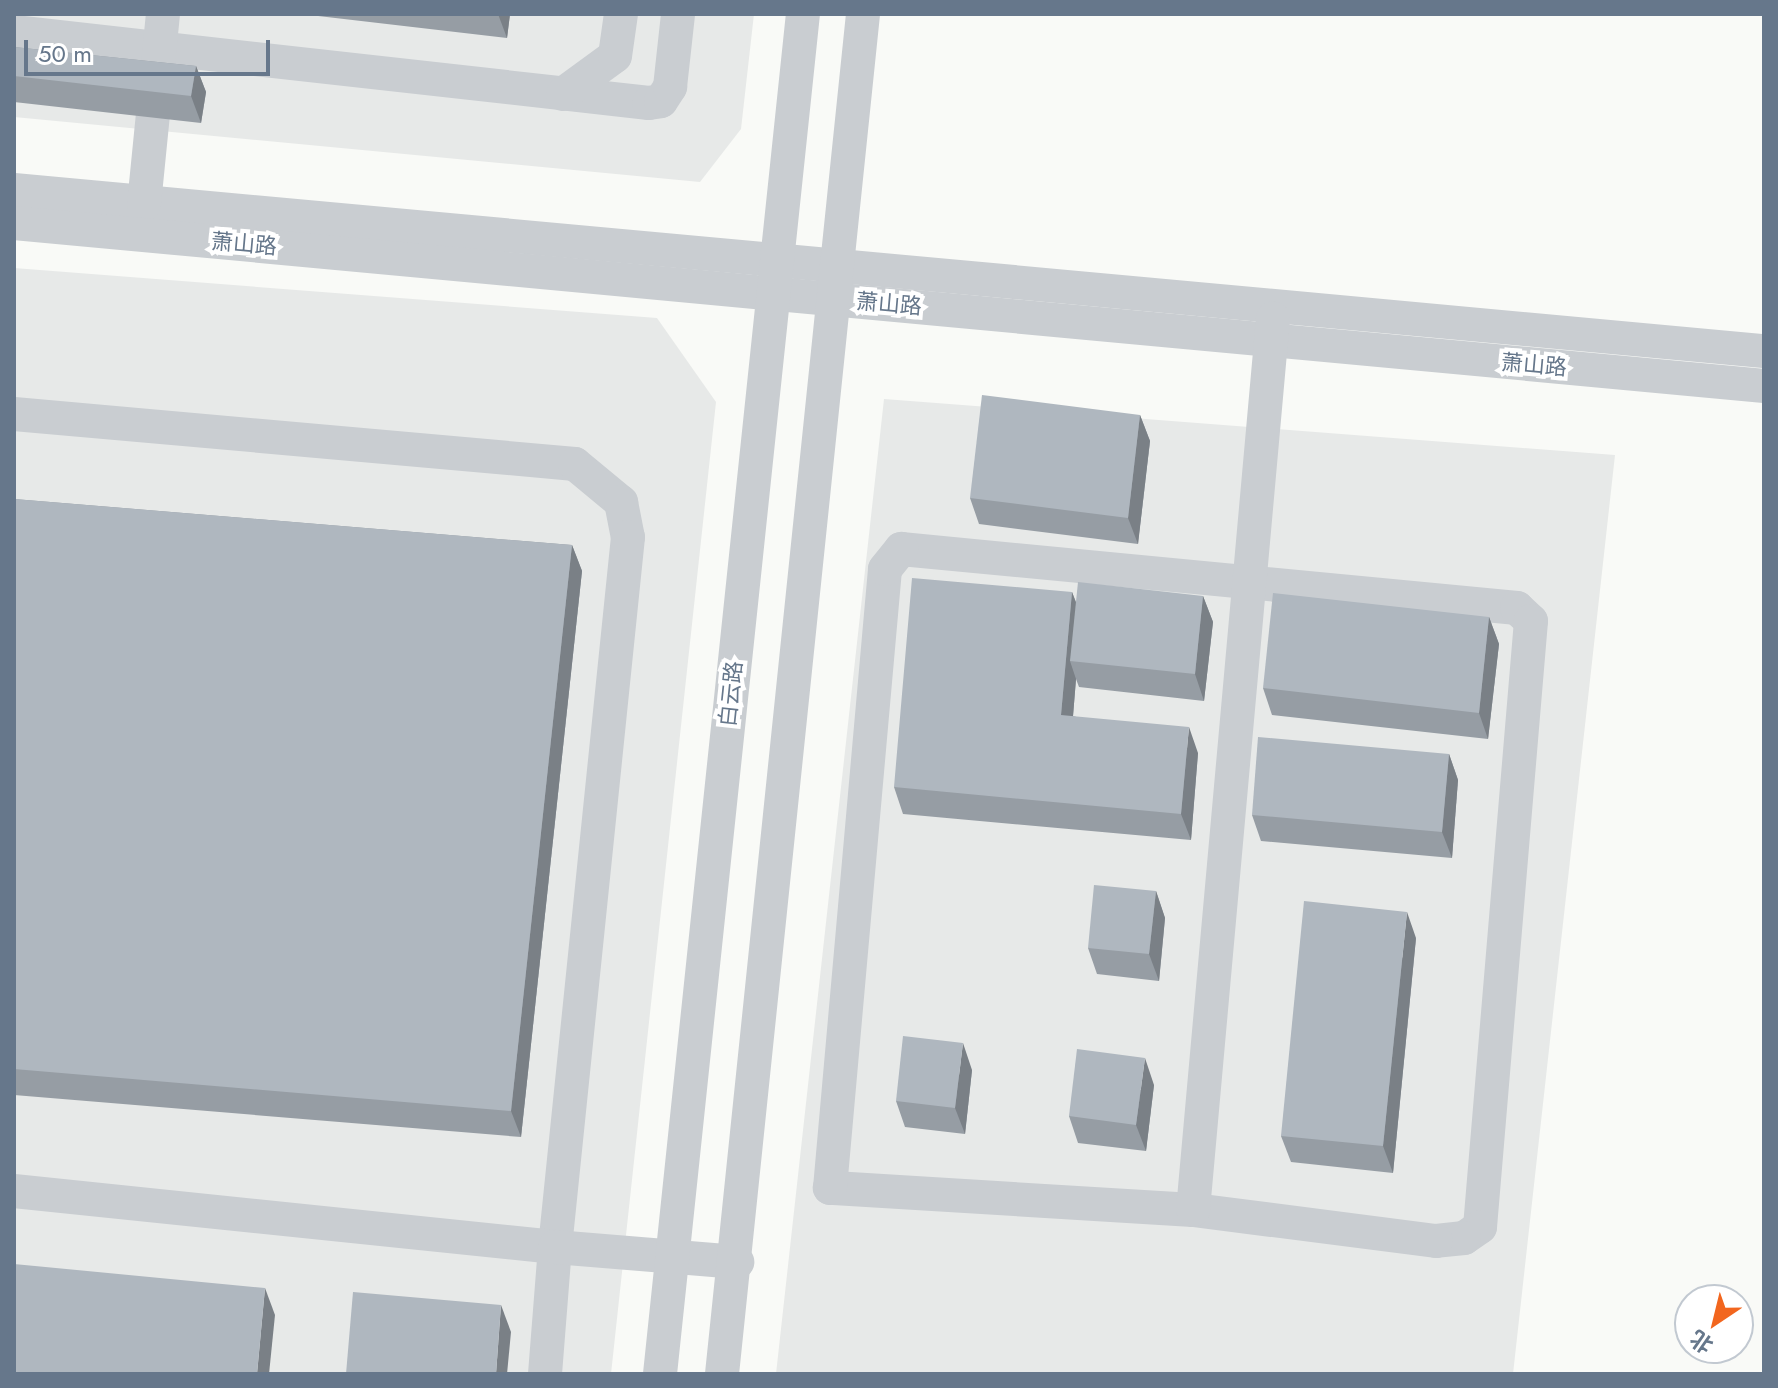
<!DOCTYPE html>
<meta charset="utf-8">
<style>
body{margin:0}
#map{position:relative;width:1778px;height:1388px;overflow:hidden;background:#f9faf7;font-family:Jost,"Noto Sans SC",sans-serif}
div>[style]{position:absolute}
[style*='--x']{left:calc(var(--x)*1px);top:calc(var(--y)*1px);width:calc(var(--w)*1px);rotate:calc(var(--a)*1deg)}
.built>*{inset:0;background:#e7e9e8}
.minor>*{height:34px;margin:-17px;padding:0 17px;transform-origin:17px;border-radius:17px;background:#c9cdd1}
.wall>*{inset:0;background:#969da4}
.shaded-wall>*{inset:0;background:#7a8086}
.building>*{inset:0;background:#afb7bf}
span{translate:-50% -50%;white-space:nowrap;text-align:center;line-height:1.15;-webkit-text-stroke:8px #fff;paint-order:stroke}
.street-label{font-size:22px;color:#66778b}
.frame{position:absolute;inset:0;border:16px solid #66778b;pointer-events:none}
.north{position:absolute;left:1674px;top:1284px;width:80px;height:80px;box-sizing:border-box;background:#fff;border:2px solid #c2c9d1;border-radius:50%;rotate:215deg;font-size:22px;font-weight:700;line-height:32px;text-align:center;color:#66778b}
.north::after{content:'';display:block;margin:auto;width:28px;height:36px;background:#f2661e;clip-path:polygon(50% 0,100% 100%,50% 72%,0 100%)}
.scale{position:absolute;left:24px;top:40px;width:246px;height:36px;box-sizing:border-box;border:4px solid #66778b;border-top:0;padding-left:10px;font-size:24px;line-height:28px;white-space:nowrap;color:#66778b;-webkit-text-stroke:6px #fff;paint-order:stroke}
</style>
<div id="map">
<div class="built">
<i style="clip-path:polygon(14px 14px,754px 14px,741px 129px,700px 182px,14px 117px)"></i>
<i style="clip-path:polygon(14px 268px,657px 318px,716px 402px,611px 1374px,14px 1374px)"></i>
<i style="clip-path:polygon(884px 399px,1615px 455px,1513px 1374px,776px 1374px)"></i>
</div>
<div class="minor">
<i style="--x:14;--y:32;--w:639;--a:6.38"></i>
<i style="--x:649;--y:103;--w:12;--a:-9"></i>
<i style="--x:661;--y:101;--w:17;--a:-57"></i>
<i style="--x:670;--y:87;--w:73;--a:-83.7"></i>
<i style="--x:563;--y:94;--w:64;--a:-36.2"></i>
<i style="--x:615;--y:56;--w:42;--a:-81.9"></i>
<i style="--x:14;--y:190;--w:1757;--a:5.26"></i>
<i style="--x:144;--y:204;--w:191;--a:-84.3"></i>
<i style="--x:14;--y:223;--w:1758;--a:5.32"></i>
<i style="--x:14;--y:414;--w:563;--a:5.09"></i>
<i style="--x:575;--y:464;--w:60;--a:39.6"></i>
<i style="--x:621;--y:502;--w:36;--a:79"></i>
<i style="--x:628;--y:537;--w:714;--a:95.87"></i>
<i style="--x:555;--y:1247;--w:544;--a:-174.09"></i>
<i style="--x:901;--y:549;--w:619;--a:5.47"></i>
<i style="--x:1517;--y:608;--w:19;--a:43"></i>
<i style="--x:1531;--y:621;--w:608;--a:94.81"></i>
<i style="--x:1480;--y:1227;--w:19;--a:145"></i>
<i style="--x:1464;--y:1238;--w:28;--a:174"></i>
<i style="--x:1436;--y:1241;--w:245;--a:-172.7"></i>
<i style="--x:1193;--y:1210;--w:364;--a:-176.5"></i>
<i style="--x:830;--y:1188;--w:621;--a:-84.92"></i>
<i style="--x:885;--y:569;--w:26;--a:-51"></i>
<i style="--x:1193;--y:1210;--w:895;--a:-84.87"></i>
<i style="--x:545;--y:1374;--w:127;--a:-85.5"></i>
<i style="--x:555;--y:1247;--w:183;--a:4.7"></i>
<i style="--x:660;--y:1374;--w:1367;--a:-84"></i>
<i style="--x:722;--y:1374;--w:1367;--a:-84.08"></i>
</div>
<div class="wall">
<i style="clip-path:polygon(301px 14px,510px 14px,507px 38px)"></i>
<i style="clip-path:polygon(14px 47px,196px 66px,206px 92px,201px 123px,14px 102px)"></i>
<i style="clip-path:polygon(1140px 415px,1150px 441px,1138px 544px,979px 524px,970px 498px)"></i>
<i style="clip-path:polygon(14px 499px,572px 545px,582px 571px,521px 1137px,14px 1095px)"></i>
<i style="clip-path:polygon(1072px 592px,1076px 602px,1203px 596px,1213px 622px,1204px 701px,1079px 687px,1076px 679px,1073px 716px,1198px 753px,1191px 840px,903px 814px,894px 787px)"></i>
<i style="clip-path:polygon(1489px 617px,1499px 644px,1488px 739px,1272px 715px,1263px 688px)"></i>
<i style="clip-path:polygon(1449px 754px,1458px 780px,1452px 858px,1261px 841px,1252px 815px)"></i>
<i style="clip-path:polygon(1156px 891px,1165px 918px,1159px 981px,1097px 974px,1088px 948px)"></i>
<i style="clip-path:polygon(1416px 938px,1393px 1173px,1291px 1162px,1281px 1136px)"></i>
<i style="clip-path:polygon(972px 1070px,965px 1134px,905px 1127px,896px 1101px)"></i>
<i style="clip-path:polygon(1154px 1085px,1146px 1151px,1078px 1143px,1069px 1116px)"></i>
</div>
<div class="shaded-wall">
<i style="clip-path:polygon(498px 14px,510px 14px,507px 38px)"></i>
<i style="clip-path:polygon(196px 66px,206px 92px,201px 123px,191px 96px)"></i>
<i style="clip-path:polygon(1140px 415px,1150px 441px,1138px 544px,1128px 518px)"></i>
<i style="clip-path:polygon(572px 545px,582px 571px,521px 1137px,511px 1111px)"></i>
<i style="clip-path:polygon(1072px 592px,1082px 619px,1070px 661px,1076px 679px,1071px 741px,1061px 715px)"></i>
<i style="clip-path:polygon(1203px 596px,1213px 622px,1204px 701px,1195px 674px)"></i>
<i style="clip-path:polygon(1489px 617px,1499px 644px,1488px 739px,1479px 713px)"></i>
<i style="clip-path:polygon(1189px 727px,1198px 753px,1191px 840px,1181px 814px)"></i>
<i style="clip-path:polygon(1449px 754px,1458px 780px,1452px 858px,1442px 832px)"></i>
<i style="clip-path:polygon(1156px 891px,1165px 918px,1159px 981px,1149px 954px)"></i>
<i style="clip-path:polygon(1407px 912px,1416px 938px,1393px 1173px,1383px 1146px)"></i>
<i style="clip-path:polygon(963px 1043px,972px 1070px,965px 1134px,955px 1108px)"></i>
<i style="clip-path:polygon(1145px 1058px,1154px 1085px,1146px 1151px,1136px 1125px)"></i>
<i style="clip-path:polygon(265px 1288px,275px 1315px,269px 1374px,257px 1374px)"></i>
<i style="clip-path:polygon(501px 1305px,511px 1332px,507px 1374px,496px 1374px)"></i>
</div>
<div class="building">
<i style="clip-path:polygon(14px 47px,196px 66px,191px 96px,14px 76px)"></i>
<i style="clip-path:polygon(982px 395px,1140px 415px,1128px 518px,970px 498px)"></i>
<i style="clip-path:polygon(14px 499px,572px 545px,511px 1111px,14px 1069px)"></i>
<i style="clip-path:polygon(912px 578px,1072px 592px,1061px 715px,1189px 727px,1181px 814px,894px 787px)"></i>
<i style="clip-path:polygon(1078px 582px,1203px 596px,1195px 674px,1070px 661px)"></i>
<i style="clip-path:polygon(1273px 593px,1489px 617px,1479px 713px,1263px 688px)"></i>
<i style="clip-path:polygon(1258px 737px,1449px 754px,1442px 832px,1252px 815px)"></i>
<i style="clip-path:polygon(1094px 885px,1156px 891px,1149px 954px,1088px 948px)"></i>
<i style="clip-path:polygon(1304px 901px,1407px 912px,1383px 1146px,1281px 1136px)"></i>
<i style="clip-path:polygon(903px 1036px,963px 1043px,955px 1108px,896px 1101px)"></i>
<i style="clip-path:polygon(1077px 1049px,1145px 1058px,1136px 1125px,1069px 1116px)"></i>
<i style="clip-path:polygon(14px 1264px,265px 1288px,257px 1374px,14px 1374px)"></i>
<i style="clip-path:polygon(353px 1292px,501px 1305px,496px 1374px,346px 1374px)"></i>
</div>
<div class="street-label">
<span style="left:244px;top:244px;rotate:5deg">萧山路</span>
<span style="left:889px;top:304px;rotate:5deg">萧山路</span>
<span style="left:1534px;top:365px;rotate:5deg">萧山路</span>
<span style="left:731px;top:694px;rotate:-84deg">白云路</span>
</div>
<div class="frame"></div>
<div class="north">北</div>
<div class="scale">50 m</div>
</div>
